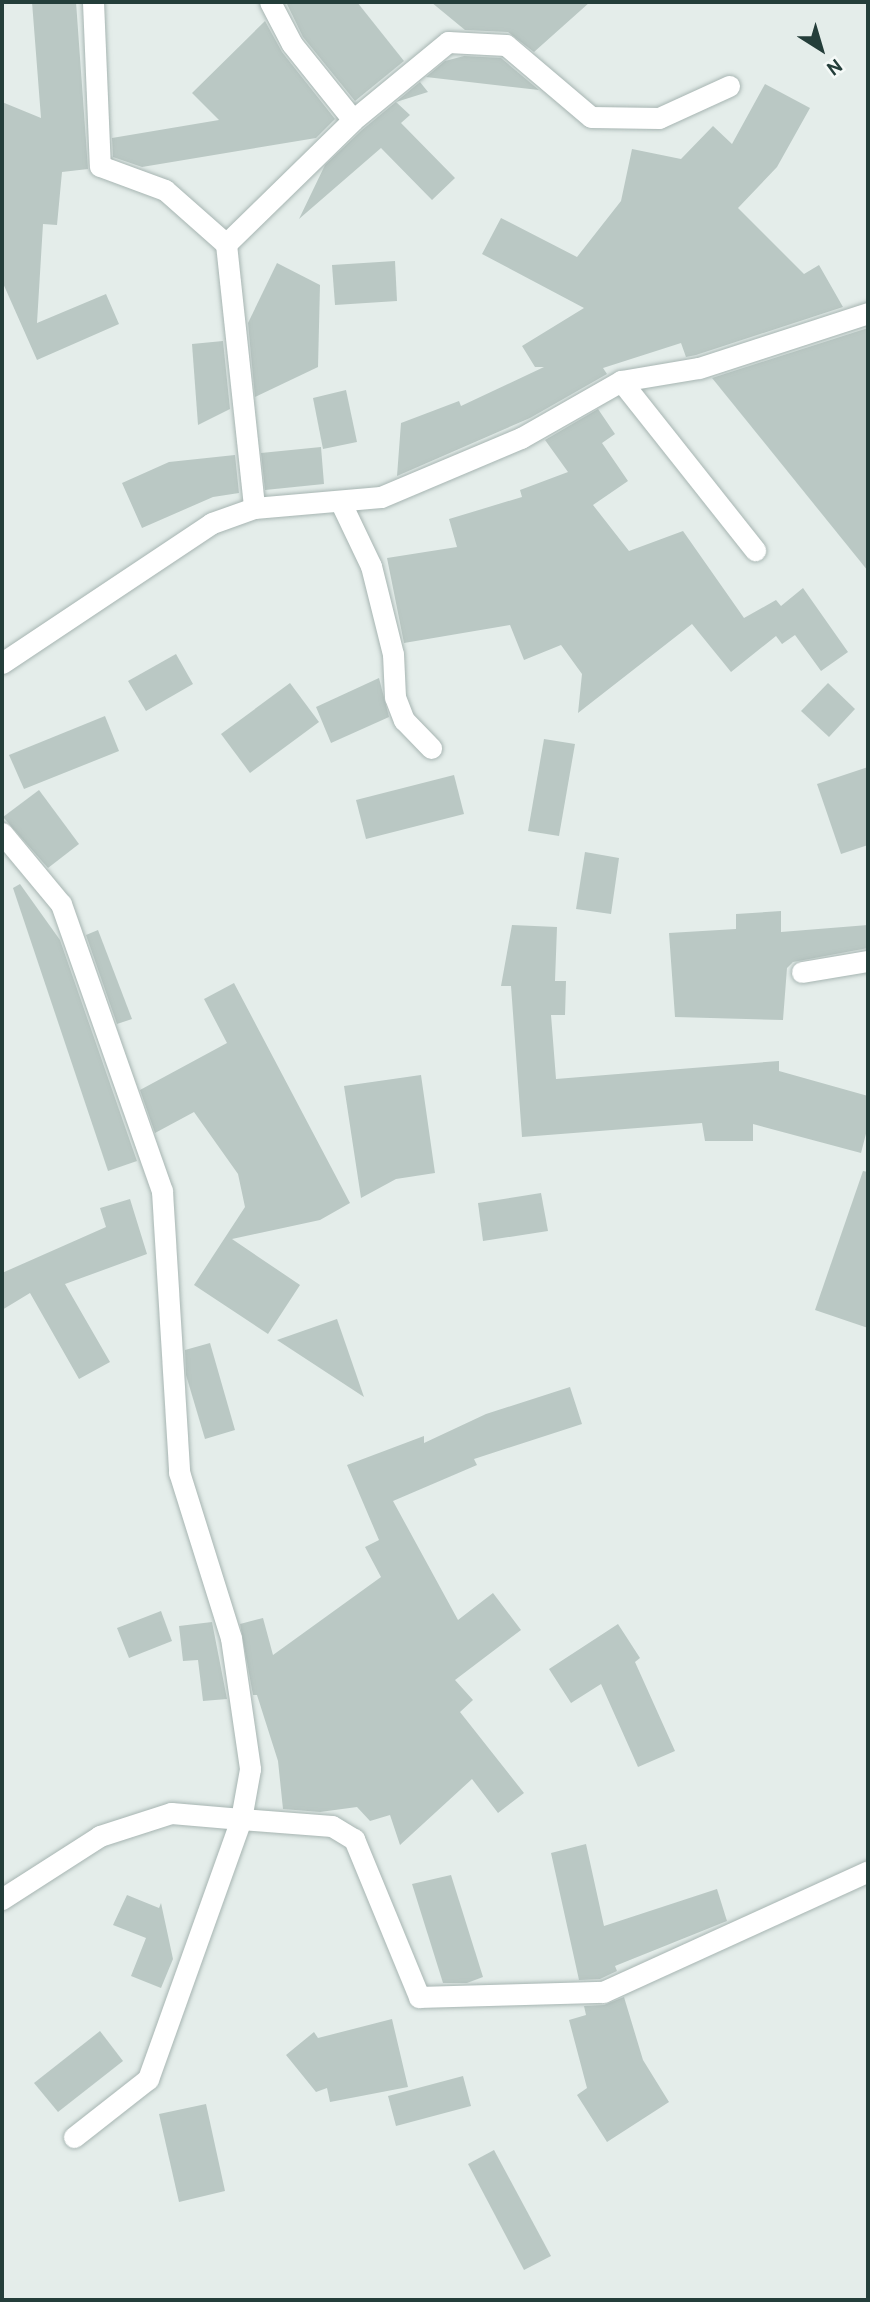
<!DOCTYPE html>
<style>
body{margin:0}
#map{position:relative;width:870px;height:2302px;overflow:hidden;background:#e4edea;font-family:Overpass,sans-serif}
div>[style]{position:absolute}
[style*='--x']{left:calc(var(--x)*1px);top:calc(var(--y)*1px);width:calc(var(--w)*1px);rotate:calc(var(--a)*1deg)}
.building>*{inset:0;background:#bac8c4}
.roads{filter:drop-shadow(0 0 2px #a7b5b2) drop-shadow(0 0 2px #a7b5b2)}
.street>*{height:21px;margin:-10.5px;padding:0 10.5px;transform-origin:10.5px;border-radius:10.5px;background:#fff}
.secondary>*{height:21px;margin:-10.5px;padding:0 10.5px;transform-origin:10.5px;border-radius:10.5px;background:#fff}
span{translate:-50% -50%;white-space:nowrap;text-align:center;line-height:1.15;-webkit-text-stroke:5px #f5faf8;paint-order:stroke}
.frame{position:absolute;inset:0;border:4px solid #243e3a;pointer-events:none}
.north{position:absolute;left:786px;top:14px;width:70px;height:70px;-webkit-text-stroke:5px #f5faf8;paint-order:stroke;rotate:143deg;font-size:19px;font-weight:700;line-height:28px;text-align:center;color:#243e3a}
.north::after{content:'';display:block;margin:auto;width:24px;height:32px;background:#243e3a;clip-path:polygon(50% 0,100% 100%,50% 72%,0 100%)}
</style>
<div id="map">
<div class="building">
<i style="clip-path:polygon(32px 2px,76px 2px,88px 169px,62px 172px,57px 225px,43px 224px,37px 323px,106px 294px,119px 324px,37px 360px,2px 281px,2px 102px,41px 118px)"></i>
<i style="clip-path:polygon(286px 2px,357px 2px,404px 61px,355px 101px,303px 37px)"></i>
<i style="clip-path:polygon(431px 2px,590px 2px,534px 52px,508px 32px,465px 30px)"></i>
<i style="clip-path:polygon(265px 21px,282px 52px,335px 119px,316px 138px,142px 167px,113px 157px,112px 138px,219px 120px,192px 93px)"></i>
<i style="clip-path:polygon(464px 56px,501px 58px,539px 90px,426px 77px,445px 61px)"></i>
<i style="clip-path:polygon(420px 82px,428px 92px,396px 102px,410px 115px,401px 123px,455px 178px,432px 200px,381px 148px,299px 219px,325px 165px,362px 130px)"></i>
<i style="clip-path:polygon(765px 84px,810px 108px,777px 167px,738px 208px,804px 274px,819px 265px,843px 307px,696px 355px,686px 357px,681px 343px,603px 368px,607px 374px,530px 418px,397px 476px,401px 423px,459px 401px,461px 406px,544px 367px,535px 367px,522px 346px,584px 308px,482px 254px,501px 218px,577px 257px,621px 201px,632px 149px,681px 159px,713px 126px,732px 144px)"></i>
<i style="clip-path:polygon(395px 261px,397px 301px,335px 305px,332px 265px)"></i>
<i style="clip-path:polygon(277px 263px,320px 285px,318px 367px,255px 397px,248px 323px)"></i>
<i style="clip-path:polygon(868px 328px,868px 571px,712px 378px)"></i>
<i style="clip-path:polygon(223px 341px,230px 409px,198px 425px,192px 344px)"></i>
<i style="clip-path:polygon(346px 390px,357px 442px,323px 449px,313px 398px)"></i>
<i style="clip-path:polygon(598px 409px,615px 434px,602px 443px,628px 481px,593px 505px,629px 551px,683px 531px,744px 618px,776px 600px,781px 606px,803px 588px,848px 652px,821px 671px,795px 635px,782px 644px,776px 636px,731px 672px,692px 624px,578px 713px,582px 674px,561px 645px,524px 660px,510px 625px,404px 643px,387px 558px,457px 547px,449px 519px,522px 497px,520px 490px,568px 472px,545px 440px)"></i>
<i style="clip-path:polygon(321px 447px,324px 484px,265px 490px,261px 453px)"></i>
<i style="clip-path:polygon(235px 455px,239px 493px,213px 497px,142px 528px,122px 483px,169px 462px)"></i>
<i style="clip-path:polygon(176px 654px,193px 684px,146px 711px,128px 681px)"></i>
<i style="clip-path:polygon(379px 678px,389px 717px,331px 743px,316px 707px)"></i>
<i style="clip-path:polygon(290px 683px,319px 722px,250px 773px,221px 734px)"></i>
<i style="clip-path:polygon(828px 683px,855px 709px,829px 737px,801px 711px)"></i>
<i style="clip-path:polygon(105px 716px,119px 751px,24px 789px,9px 755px)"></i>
<i style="clip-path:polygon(544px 739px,575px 744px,559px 836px,528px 831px)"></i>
<i style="clip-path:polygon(868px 767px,868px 845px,841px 854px,817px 784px)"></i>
<i style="clip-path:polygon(454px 775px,464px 814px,366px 839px,356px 800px)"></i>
<i style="clip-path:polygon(39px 790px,79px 844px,48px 868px,3px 817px)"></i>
<i style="clip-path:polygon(585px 852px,619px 858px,611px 914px,576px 909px)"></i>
<i style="clip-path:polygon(20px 884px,60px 940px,137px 1161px,108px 1171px,13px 888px)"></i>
<i style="clip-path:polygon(781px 911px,781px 932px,868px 925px,868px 948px,793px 962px,787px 968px,783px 1020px,675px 1017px,669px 933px,736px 929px,736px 914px)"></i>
<i style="clip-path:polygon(512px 925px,557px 927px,555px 981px,566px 981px,565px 1015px,551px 1015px,556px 1079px,779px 1061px,779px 1071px,868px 1096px,868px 1126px,861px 1153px,753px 1124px,753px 1141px,705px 1141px,702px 1123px,522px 1137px,511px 986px,501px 986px)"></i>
<i style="clip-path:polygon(98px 930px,132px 1019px,117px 1024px,86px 935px)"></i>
<i style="clip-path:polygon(234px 983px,350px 1203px,320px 1220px,232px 1239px,300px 1285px,268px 1334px,194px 1285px,245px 1207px,238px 1174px,194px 1112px,155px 1133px,140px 1090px,227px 1043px,204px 999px)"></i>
<i style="clip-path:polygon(421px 1075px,435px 1173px,396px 1179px,361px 1198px,344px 1086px)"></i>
<i style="clip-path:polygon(863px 1171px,868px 1172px,868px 1328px,815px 1310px)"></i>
<i style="clip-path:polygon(541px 1193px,548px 1231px,483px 1241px,478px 1203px)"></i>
<i style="clip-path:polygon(130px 1199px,147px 1254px,65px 1284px,110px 1362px,79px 1379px,30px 1293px,2px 1310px,2px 1273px,106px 1227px,100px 1208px)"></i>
<i style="clip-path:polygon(337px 1319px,364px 1397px,277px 1340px)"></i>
<i style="clip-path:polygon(210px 1343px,235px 1430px,205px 1439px,186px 1375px,185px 1350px)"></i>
<i style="clip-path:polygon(570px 1387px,582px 1424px,474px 1459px,477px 1465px,393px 1501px,458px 1620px,493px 1593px,521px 1630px,455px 1680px,473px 1700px,460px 1712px,524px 1793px,498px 1813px,472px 1779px,400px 1845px,390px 1815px,370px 1821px,357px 1807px,320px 1812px,283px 1809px,278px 1761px,257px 1695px,253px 1695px,240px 1624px,263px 1618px,273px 1655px,381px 1577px,365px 1547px,379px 1540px,347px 1465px,424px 1436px,424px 1443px,486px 1414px)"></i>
<i style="clip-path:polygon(161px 1611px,172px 1641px,129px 1658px,117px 1628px)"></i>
<i style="clip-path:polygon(212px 1622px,227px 1699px,203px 1701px,198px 1660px,183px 1661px,179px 1626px)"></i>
<i style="clip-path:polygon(618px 1624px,640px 1658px,635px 1662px,675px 1751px,638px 1767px,601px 1684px,571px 1703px,549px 1669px)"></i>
<i style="clip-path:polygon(586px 1844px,604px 1926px,717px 1889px,727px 1921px,615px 1966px,617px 1971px,600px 1979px,579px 1980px,551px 1853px)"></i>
<i style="clip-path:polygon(451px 1875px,483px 1977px,467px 1983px,443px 1983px,412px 1884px)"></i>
<i style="clip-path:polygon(127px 1895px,159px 1908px,161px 1903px,173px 1959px,161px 1988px,131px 1976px,146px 1938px,113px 1925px)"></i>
<i style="clip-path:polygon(624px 1997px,643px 2060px,669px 2102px,607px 2142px,577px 2095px,587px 2088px,569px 2020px,586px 2015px,584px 2006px,604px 2005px)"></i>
<i style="clip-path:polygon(392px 2019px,408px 2087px,330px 2102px,327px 2088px,316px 2092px,286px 2055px,314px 2032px,318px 2038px)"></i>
<i style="clip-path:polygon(100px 2031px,123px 2061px,58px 2112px,34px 2083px)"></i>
<i style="clip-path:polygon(463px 2076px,471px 2106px,396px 2126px,388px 2096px)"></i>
<i style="clip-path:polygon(206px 2104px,225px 2191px,179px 2202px,159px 2114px)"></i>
<i style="clip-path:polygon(494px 2150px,551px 2256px,524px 2270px,468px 2164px)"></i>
</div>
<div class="roads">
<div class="street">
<i style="--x:93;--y:2;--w:164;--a:87.6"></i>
<i style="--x:100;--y:166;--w:69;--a:20.3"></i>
<i style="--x:165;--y:190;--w:81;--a:41.5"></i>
<i style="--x:226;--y:244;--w:265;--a:83.9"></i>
<i style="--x:270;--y:2;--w:47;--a:62.4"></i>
<i style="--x:292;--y:44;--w:97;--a:51.2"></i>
<i style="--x:226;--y:244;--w:177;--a:-44.3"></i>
<i style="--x:353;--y:120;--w:123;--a:-39.4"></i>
<i style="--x:448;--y:42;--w:58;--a:3"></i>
<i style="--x:506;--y:45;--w:111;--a:40.3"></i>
<i style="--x:591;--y:117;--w:68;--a:0.8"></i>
<i style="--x:659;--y:118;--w:77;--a:-24.6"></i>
<i style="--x:621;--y:381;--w:216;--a:51.6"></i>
<i style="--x:340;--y:501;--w:72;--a:64.5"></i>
<i style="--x:371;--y:566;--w:91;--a:76"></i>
<i style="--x:393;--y:654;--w:43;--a:87.3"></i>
<i style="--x:395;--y:697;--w:25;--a:69"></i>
<i style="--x:404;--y:720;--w:39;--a:46"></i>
<i style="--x:2;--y:663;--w:252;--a:-33.7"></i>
<i style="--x:212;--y:523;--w:45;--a:-19.7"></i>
<i style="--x:254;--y:508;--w:127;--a:-5"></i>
<i style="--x:381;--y:497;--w:152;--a:-22.9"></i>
<i style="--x:521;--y:438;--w:115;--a:-29.7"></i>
<i style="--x:621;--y:381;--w:79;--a:-9.5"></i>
<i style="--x:699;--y:368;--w:178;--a:-18"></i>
<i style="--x:802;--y:972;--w:67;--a:-9.5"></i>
<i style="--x:74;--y:2137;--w:94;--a:-38.1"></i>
<i style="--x:148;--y:2079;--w:276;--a:-70.3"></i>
<i style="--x:241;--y:1819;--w:91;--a:4.4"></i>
<i style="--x:332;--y:1826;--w:26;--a:31"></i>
<i style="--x:354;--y:1839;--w:171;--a:67.6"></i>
<i style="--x:419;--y:1997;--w:184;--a:-1.6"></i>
<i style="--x:603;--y:1992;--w:291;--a:-24.5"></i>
</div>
<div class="secondary">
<i style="--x:2;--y:833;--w:92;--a:50.3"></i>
<i style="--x:61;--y:904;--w:304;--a:70.6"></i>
<i style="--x:162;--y:1191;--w:282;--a:86.5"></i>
<i style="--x:179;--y:1472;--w:174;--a:72.6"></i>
<i style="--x:231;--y:1638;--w:132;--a:81.7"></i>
<i style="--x:250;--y:1769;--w:51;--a:100.2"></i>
<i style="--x:241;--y:1819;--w:70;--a:-175.1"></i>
<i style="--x:171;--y:1813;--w:75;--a:162.1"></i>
<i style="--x:100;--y:1836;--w:117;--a:147.3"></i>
</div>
</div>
<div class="frame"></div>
<div class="north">N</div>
</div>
